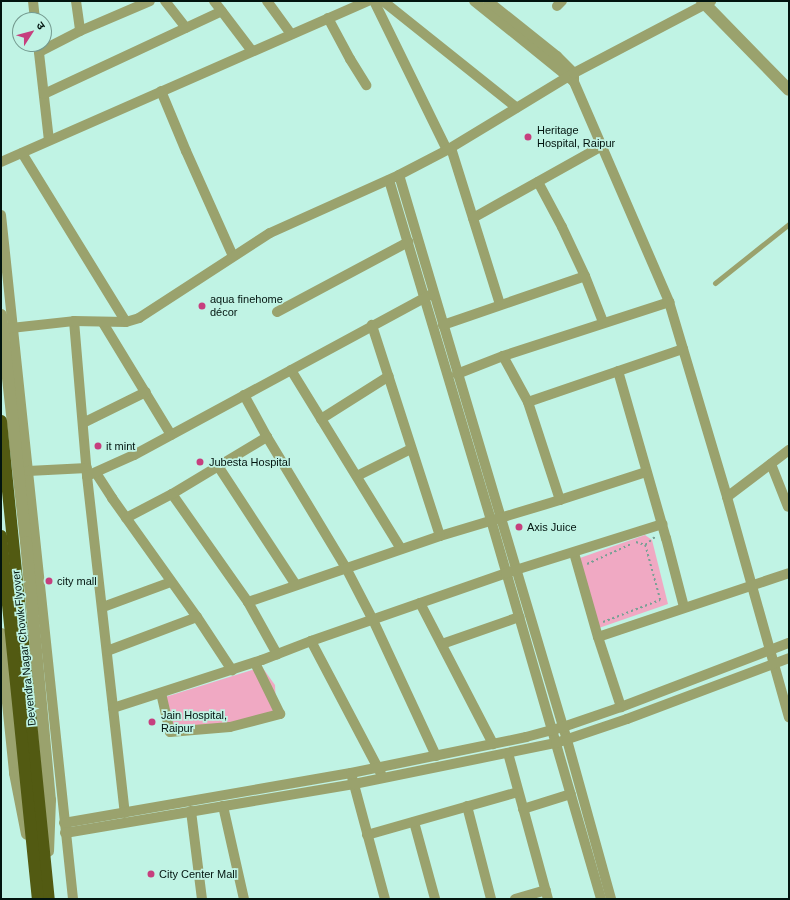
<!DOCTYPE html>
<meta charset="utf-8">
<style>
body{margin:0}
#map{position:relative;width:790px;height:900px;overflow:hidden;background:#c0f3e4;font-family:Arial,"Noto Sans Devanagari",sans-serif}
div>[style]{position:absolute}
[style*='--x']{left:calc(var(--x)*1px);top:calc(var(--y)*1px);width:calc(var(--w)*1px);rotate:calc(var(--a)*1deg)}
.green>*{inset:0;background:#f0a9c3}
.path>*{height:1.5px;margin-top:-0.75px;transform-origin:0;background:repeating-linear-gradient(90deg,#79a095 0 2px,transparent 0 5px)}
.service>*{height:5px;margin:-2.5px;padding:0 2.5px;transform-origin:2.5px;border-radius:2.5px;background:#9aa26d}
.minor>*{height:10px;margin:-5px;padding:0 5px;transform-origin:5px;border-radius:5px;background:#9aa26d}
.tertiary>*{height:12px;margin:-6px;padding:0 6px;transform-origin:6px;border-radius:6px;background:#9aa26d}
.trunk>*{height:12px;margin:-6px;padding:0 6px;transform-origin:6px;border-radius:6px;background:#525a12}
.dots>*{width:11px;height:11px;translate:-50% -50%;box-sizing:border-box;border:2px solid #c0f3e4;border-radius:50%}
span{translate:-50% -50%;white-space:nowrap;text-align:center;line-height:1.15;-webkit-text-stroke:3.5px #c0f3e4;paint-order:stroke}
.poi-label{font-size:11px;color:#02140f}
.left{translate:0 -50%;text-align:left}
.street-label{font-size:11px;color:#02140f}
.frame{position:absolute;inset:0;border:2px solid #02140f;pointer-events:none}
.north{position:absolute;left:12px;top:12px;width:40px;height:40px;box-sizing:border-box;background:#c0f3e4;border:1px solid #749a8f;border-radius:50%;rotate:54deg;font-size:11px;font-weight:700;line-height:16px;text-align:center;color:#02140f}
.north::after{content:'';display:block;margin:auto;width:14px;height:18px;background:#c63f7e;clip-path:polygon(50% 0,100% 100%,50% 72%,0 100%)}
</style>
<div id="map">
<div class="green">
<i style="clip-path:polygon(645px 535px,652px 540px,668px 604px,596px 629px,577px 559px)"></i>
<i style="clip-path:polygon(262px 667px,275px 685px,276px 705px,270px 719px,170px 732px,162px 698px)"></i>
</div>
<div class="path">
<i style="--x:636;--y:542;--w:9;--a:18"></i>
<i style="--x:587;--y:564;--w:48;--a:-24.4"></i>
<i style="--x:603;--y:622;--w:61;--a:-21.1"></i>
<i style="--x:660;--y:600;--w:57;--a:-105.3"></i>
<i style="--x:645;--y:545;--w:14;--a:-39"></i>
</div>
<div class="service">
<i style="--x:715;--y:283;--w:95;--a:-38.6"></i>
</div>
<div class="minor">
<i style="--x:33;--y:1;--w:19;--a:84"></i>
<i style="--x:76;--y:1;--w:30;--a:82"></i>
<i style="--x:165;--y:1;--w:34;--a:52"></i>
<i style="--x:214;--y:1;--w:63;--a:52.8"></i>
<i style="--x:267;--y:1;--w:41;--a:54"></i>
<i style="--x:374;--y:1;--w:166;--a:63.9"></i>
<i style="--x:383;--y:1;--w:171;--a:38.6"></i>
<i style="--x:474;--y:1;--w:127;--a:38.9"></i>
<i style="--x:488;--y:1;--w:88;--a:38.6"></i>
<i style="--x:557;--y:56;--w:24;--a:45"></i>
<i style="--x:574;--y:73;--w:9;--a:90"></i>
<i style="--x:574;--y:82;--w:240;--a:66.6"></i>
<i style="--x:669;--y:302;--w:203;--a:73.4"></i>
<i style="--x:727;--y:497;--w:229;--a:74.3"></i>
<i style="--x:557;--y:6;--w:7;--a:-45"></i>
<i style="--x:328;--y:18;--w:47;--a:61.8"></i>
<i style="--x:350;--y:59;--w:31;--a:58"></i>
<i style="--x:38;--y:44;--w:97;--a:83.5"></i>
<i style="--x:39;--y:52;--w:46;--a:-27.1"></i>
<i style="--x:80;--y:31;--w:76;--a:-23.2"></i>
<i style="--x:161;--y:91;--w:65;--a:67.4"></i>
<i style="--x:186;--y:151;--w:115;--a:65.9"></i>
<i style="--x:44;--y:94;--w:196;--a:-25"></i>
<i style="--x:451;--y:148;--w:164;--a:72.6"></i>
<i style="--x:22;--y:153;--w:198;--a:58.4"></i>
<i style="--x:1;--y:162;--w:401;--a:-23.7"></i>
<i style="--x:399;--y:175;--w:589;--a:73.44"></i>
<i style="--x:567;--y:740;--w:165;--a:74.5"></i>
<i style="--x:389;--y:180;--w:355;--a:73.3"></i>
<i style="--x:491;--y:520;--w:395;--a:73.8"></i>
<i style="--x:538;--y:182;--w:51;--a:61.9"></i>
<i style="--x:562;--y:227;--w:54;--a:64.9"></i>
<i style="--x:585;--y:276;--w:49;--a:68.6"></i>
<i style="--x:1;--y:215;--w:688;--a:83.99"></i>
<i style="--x:473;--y:218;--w:148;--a:-29.2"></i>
<i style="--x:277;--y:312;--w:149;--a:-28.1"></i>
<i style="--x:74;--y:321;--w:156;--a:85.2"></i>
<i style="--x:87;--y:476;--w:339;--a:83.6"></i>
<i style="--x:103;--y:323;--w:131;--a:58.7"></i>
<i style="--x:443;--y:325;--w:150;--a:-19"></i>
<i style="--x:2;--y:329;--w:72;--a:-6.3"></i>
<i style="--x:74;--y:321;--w:52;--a:1.1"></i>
<i style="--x:126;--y:322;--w:14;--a:-17"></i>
<i style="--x:139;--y:318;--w:156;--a:-33"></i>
<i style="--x:270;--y:233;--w:141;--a:-24.2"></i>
<i style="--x:399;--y:175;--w:54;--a:-27.5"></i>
<i style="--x:447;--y:150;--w:149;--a:-31.2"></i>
<i style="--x:574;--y:73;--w:155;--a:-27.7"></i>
<i style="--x:503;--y:356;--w:52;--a:61.5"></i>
<i style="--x:291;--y:370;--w:210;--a:58.4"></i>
<i style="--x:618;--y:371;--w:174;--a:74"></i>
<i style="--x:666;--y:538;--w:71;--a:75.4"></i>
<i style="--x:457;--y:374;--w:49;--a:-21.4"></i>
<i style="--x:503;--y:356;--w:175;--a:-18"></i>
<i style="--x:244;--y:395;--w:48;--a:61.3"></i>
<i style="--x:267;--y:437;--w:153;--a:58.9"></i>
<i style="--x:346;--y:568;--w:59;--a:62.6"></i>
<i style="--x:373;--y:620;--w:150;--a:65.1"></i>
<i style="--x:321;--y:419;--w:80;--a:-32.3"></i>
<i style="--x:83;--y:423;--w:70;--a:-26.2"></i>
<i style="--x:771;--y:464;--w:46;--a:68.4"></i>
<i style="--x:218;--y:466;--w:142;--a:56.8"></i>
<i style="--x:28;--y:471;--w:59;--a:-2.9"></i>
<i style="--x:646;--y:472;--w:90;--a:162"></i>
<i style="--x:560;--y:500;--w:103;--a:-108.1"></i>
<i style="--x:528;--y:402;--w:164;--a:-18.9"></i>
<i style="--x:96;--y:473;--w:30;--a:57"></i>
<i style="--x:112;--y:498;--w:146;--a:54.5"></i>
<i style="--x:197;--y:617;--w:64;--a:56.6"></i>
<i style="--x:87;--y:476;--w:51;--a:-24.1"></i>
<i style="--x:134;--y:455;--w:336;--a:-28.4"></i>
<i style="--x:357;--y:476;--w:60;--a:-26.6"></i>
<i style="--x:172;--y:494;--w:132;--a:54.9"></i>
<i style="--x:248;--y:602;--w:60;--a:60.9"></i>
<i style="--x:727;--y:497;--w:78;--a:-37.2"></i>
<i style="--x:126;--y:518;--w:52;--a:-27.6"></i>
<i style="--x:172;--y:494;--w:111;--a:-31"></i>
<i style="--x:440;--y:536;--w:125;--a:-16.7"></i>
<i style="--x:574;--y:553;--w:87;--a:74.1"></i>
<i style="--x:598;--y:637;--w:74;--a:71.8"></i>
<i style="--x:248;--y:602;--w:203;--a:-19"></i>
<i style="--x:440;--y:536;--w:222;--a:-107.9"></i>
<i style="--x:420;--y:603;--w:159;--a:62.6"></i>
<i style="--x:103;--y:607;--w:72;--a:-20.2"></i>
<i style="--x:598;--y:637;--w:201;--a:-18.5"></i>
<i style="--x:311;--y:641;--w:150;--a:62.2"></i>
<i style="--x:442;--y:644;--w:82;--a:-19.3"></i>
<i style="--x:107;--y:651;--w:96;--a:-20.7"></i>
<i style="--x:161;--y:693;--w:40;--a:77"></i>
<i style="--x:170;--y:732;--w:60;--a:-4.8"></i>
<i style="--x:230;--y:727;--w:52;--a:-14.6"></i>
<i style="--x:280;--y:714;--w:57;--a:-116.1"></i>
<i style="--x:113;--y:708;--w:157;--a:-17.9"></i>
<i style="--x:262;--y:660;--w:53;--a:-21.2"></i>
<i style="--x:311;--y:641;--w:207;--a:-19.2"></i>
<i style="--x:506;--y:573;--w:164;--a:-17.4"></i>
<i style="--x:508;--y:753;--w:151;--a:74.7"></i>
<i style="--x:352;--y:777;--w:126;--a:74.9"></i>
<i style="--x:223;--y:806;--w:95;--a:77.3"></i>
<i style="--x:467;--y:806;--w:96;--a:75.5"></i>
<i style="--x:523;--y:809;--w:50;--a:-17.4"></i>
<i style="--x:191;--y:811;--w:89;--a:82.9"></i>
<i style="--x:414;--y:822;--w:80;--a:74.7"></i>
<i style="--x:64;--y:823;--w:291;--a:-9.9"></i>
<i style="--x:351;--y:773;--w:179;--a:-11.6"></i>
<i style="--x:526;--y:737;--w:38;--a:-15"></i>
<i style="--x:563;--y:727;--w:61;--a:-19"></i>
<i style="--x:621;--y:707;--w:180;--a:-20.9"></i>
<i style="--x:65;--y:833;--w:293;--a:-9.6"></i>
<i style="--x:354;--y:784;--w:206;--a:-11.5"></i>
<i style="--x:556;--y:743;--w:75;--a:-18.7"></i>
<i style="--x:627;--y:719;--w:173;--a:-20.6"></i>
<i style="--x:367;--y:835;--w:157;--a:-15.9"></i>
<i style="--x:515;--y:899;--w:32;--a:-16"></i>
</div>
<div class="tertiary">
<i style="--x:702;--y:1;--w:124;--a:45.7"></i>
<i style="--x:1;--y:315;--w:228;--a:83.7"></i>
<i style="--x:26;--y:542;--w:259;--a:84.7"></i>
<i style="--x:50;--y:800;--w:51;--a:92.2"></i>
<i style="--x:1;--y:634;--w:140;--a:84.2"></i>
<i style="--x:15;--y:773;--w:62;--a:78.9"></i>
</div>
<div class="trunk">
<i style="--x:1;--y:421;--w:480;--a:84.3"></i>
<i style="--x:1;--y:536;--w:365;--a:84.2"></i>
</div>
<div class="dots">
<i style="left:528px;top:137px;background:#c63f7e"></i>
<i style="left:202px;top:306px;background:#c63f7e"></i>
<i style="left:98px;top:446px;background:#c63f7e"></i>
<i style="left:200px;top:462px;background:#c63f7e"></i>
<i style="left:519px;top:527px;background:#c63f7e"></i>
<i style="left:49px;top:581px;background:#c63f7e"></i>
<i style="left:152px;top:722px;background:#c63f7e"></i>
<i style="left:151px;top:874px;background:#c63f7e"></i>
</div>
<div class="poi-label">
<span class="left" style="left:537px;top:137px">Heritage<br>Hospital, Raipur</span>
<span class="left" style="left:210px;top:306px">aqua finehome<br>décor</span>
<span class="left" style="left:106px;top:446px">it mint</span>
<span class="left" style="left:209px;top:462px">Jubesta Hospital</span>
<span class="left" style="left:527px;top:527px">Axis Juice</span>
<span class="left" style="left:57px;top:581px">city mall</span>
<span class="left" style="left:161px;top:722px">Jain Hospital,<br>Raipur</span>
<span class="left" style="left:159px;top:874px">City Center Mall</span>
</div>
<div class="street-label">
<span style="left:24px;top:648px;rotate:-96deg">Devendra Nagar Chowk Flyover</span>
</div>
<div class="frame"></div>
<div class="north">उ</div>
</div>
